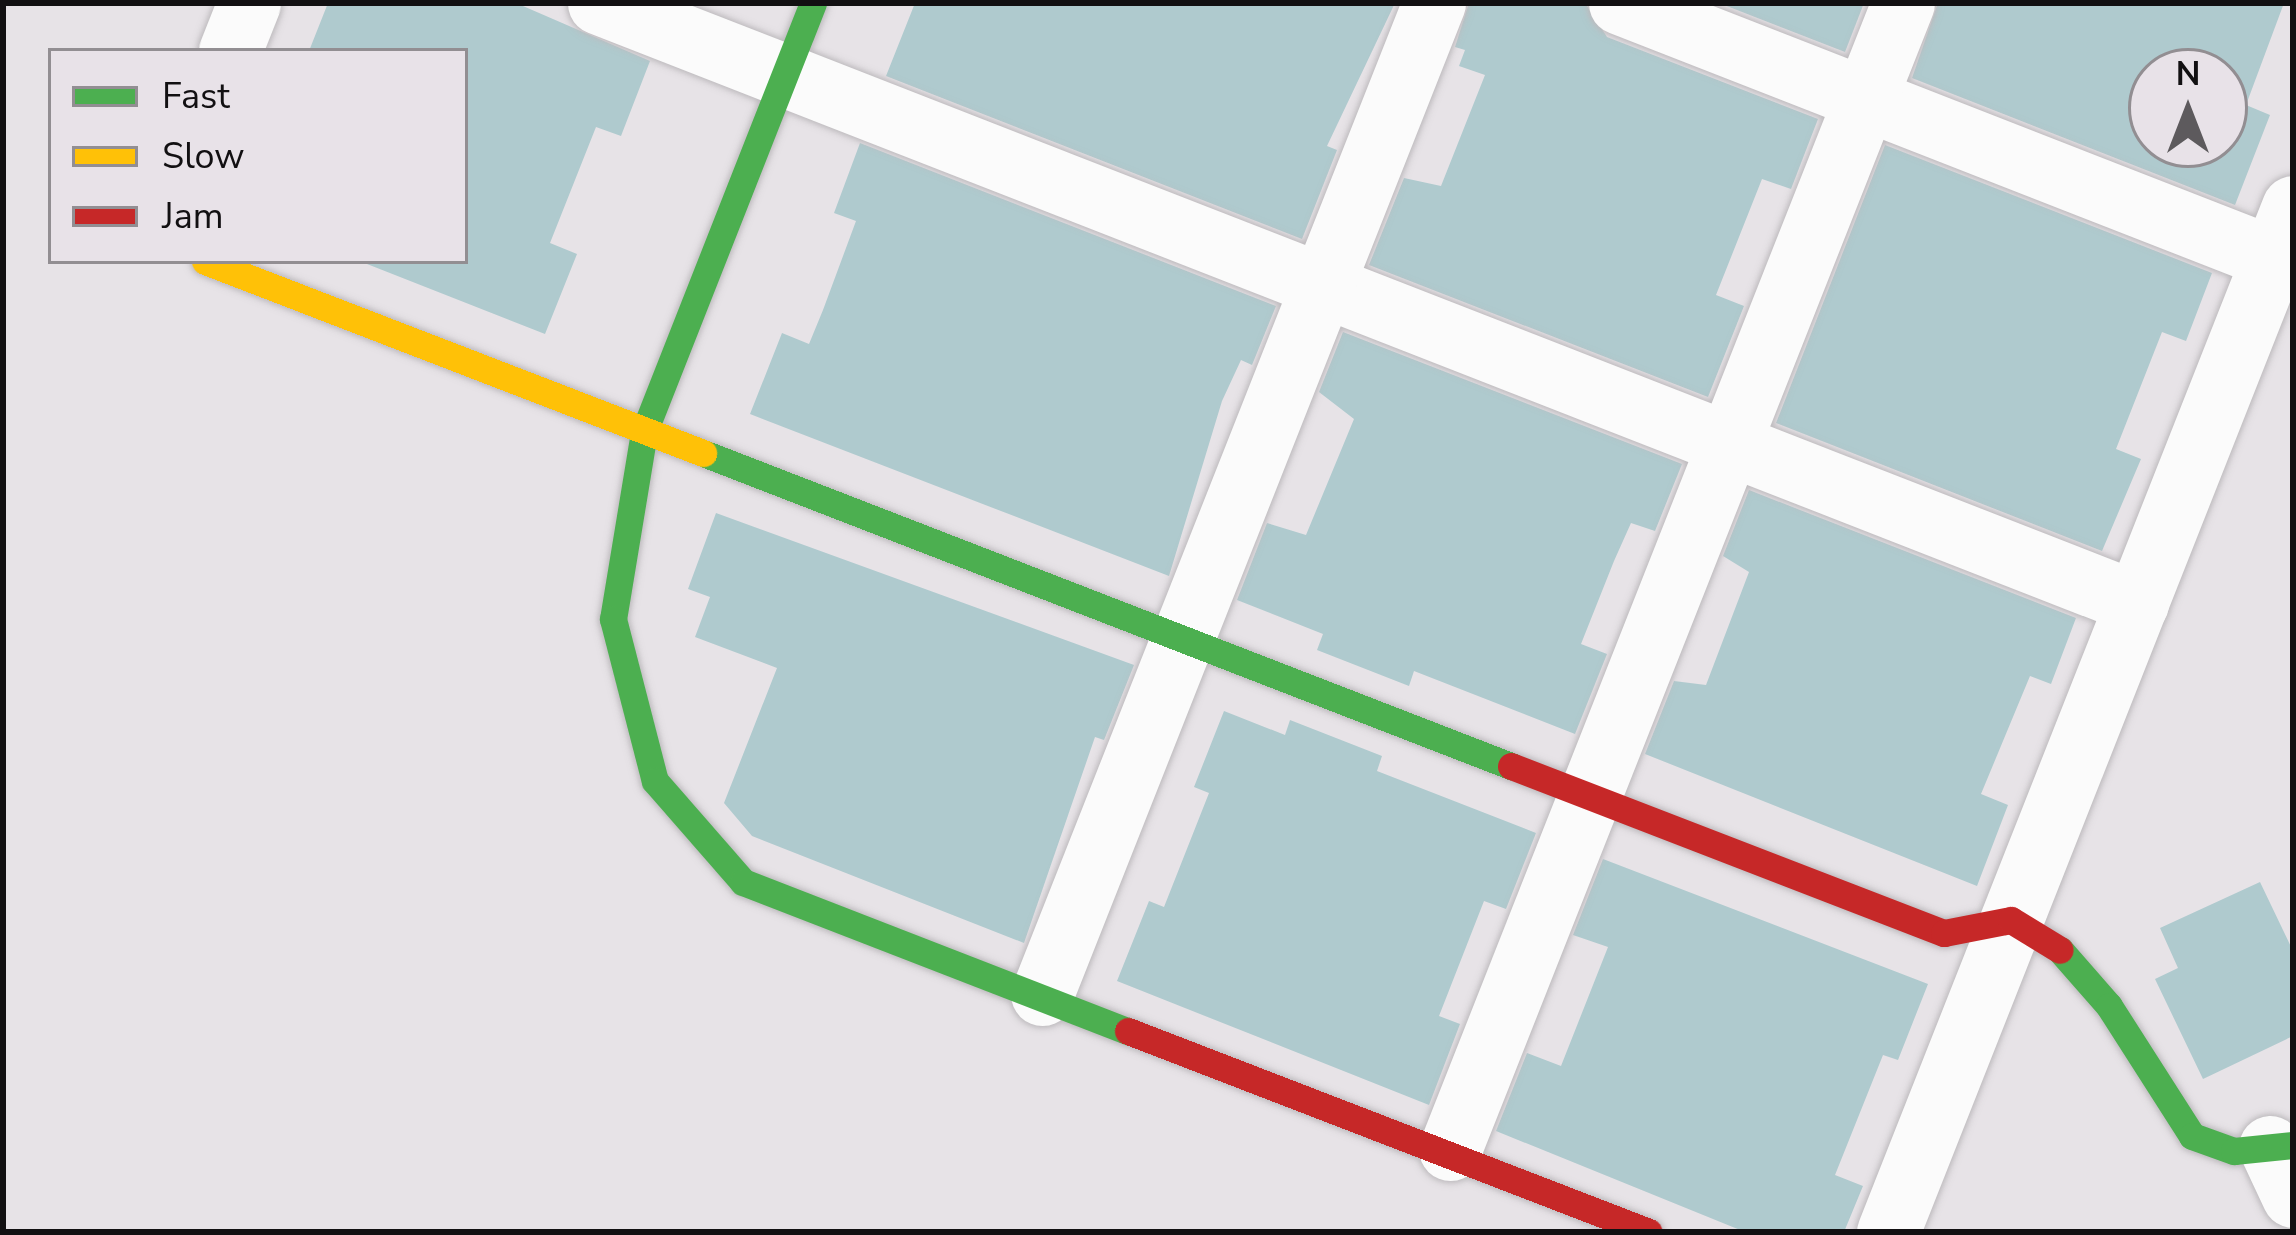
<!DOCTYPE html>
<style>
body{margin:0}
#map{position:relative;width:2296px;height:1235px;overflow:hidden;background:#e7e3e7;font-family:"Nunito Sans",sans-serif}
div>[style]{position:absolute}
[style*='--x']{left:calc(var(--x)*1px);top:calc(var(--y)*1px);width:calc(var(--w)*1px);rotate:calc(var(--a)*1deg)}
.building>*{inset:0;background:#afcace}
.roads{filter:drop-shadow(0 0 3px #bdbabd) drop-shadow(0 0 3px #bdbabd)}
.street>*{height:63px;margin:-31.5px;padding:0 31.5px;transform-origin:31.5px;border-radius:31.5px;background:#fbfbfb}
.fast>*{height:27px;margin:-13.5px;padding:0 13.5px;transform-origin:13.5px;border-radius:13.5px;background:#4caf50}
.slow>*{height:27px;margin:-13.5px;padding:0 13.5px;transform-origin:13.5px;border-radius:13.5px;background:#ffc107}
.jam>*{height:27px;margin:-13.5px;padding:0 13.5px;transform-origin:13.5px;border-radius:13.5px;background:#c62828}
span{translate:-50% -50%;white-space:nowrap;text-align:center;line-height:1.15;-webkit-text-stroke:9px #e8e2e8;paint-order:stroke}
.frame{position:absolute;inset:0;border:6px solid #121012;pointer-events:none}
.legend{position:absolute;left:48px;top:48px;width:420px;height:216px;box-sizing:border-box;background:#e8e2e8;border:3px solid #928e92;margin:0;padding:15px 21px;list-style:none;font-size:36px;color:#121012}
.legend li{display:flex;align-items:center;gap:24px;height:60px}
.legend b{width:60px;border:3px solid #928e92}
.north{position:absolute;left:2128px;top:48px;width:120px;height:120px;box-sizing:border-box;background:#e8e2e8;border:3px solid #928e92;border-radius:50%;rotate:0deg;font-size:33px;font-weight:700;line-height:48px;text-align:center;color:#121012}
.north::after{content:'';display:block;margin:auto;width:42px;height:54px;background:#5d5a5d;clip-path:polygon(50% 0,100% 100%,50% 72%,0 100%)}
</style>
<div id="map">
<div class="building">
<i style="clip-path:polygon(328px 3px,516px 3px,650px 61px,621px 136px,596px 127px,550px 243px,577px 254px,545px 334px,367px 264px,465px 261px,465px 51px,309px 51px)"></i>
<i style="clip-path:polygon(915px 3px,1395px 3px,1327px 146px,1337px 150px,1302px 239px,886px 76px)"></i>
<i style="clip-path:polygon(1469px 3px,1585px 3px,1607px 37px,1818px 119px,1791px 189px,1762px 179px,1716px 295px,1744px 306px,1708px 397px,1369px 265px,1404px 178px,1441px 186px,1485px 75px,1459px 66px,1465px 50px,1455px 47px)"></i>
<i style="clip-path:polygon(1719px 3px,1864px 3px,1845px 52px)"></i>
<i style="clip-path:polygon(evenodd,1938px 3px,2284px 3px,2246px 105px,2270px 115px,2235px 205px,1912px 78px,1938px 3px,2152px 72px,2224px 72px,2224px 144px,2152px 144px,2152px 72px)"></i>
<i style="clip-path:polygon(860px 143px,1276px 306px,1252px 365px,1241px 360px,1222px 401px,1169px 576px,750px 414px,782px 333px,809px 344px,823px 310px,856px 221px,834px 213px)"></i>
<i style="clip-path:polygon(1885px 145px,2212px 273px,2186px 341px,2162px 332px,2116px 449px,2141px 459px,2102px 551px,1776px 423px)"></i>
<i style="clip-path:polygon(1343px 332px,1682px 464px,1655px 531px,1631px 523px,1614px 561px,1581px 644px,1607px 654px,1575px 734px,1414px 671px,1409px 686px,1317px 650px,1323px 634px,1237px 600px,1267px 523px,1306px 535px,1354px 419px,1319px 392px)"></i>
<i style="clip-path:polygon(1749px 490px,2076px 618px,2051px 684px,2030px 676px,1981px 794px,2008px 805px,1977px 886px,1645px 754px,1674px 681px,1706px 685px,1749px 572px,1723px 556px)"></i>
<i style="clip-path:polygon(716px 513px,1134px 665px,1104px 740px,1095px 737px,1024px 943px,752px 836px,724px 803px,777px 668px,695px 637px,710px 597px,688px 589px)"></i>
<i style="clip-path:polygon(1224px 711px,1285px 735px,1290px 720px,1382px 756px,1377px 771px,1536px 833px,1506px 909px,1484px 901px,1439px 1016px,1460px 1024px,1429px 1105px,1117px 981px,1149px 901px,1164px 907px,1209px 793px,1194px 787px)"></i>
<i style="clip-path:polygon(1603px 859px,1928px 984px,1898px 1060px,1883px 1055px,1835px 1175px,1863px 1186px,1844px 1232px,1745px 1232px,1496px 1131px,1527px 1053px,1561px 1066px,1608px 947px,1573px 935px)"></i>
<i style="clip-path:polygon(2260px 882px,2293px 951px,2293px 1036px,2203px 1079px,2155px 979px,2178px 968px,2160px 928px)"></i>
</div>
<div class="roads">
<div class="street">
<i style="--x:599;--y:3;--w:1651;--a:21.31"></i>
<i style="--x:1620;--y:3;--w:701;--a:21.33"></i>
<i style="--x:2273;--y:258;--w:23;--a:-31"></i>
<i style="--x:230;--y:51;--w:52;--a:-68.4"></i>
<i style="--x:1042;--y:994;--w:1066;--a:-68.42"></i>
<i style="--x:2270;--y:1147;--w:54;--a:64.9"></i>
<i style="--x:1450;--y:1149;--w:1232;--a:-68.43"></i>
<i style="--x:1888;--y:1232;--w:1102;--a:-68.44"></i>
</div>
<div class="fast">
<i style="--x:813;--y:3;--w:461;--a:111.5"></i>
<i style="--x:644;--y:432;--w:190;--a:99.4"></i>
<i style="--x:613;--y:619;--w:167;--a:75.5"></i>
<i style="--x:655;--y:781;--w:134;--a:48.9"></i>
<i style="--x:743;--y:882;--w:413;--a:21.2"></i>
<i style="--x:703;--y:453;--w:867;--a:21.18"></i>
<i style="--x:2060;--y:950;--w:74;--a:48.8"></i>
<i style="--x:2109;--y:1006;--w:154;--a:57.4"></i>
<i style="--x:2192;--y:1136;--w:45;--a:19.7"></i>
<i style="--x:2234;--y:1151;--w:59;--a:-5.8"></i>
</div>
<div class="slow">
<i style="--x:205;--y:261;--w:534;--a:21.08"></i>
</div>
<div class="jam">
<i style="--x:1511;--y:766;--w:464;--a:21.1"></i>
<i style="--x:1944;--y:933;--w:68;--a:-11"></i>
<i style="--x:2011;--y:920;--w:57;--a:31.5"></i>
<i style="--x:1128;--y:1031;--w:558;--a:21.1"></i>
</div>
</div>
<div class="frame"></div>
<ul class="legend">
<li><b style="height:15px;background:#4caf50"></b>Fast</li>
<li><b style="height:15px;background:#ffc107"></b>Slow</li>
<li><b style="height:15px;background:#c62828"></b>Jam</li>
</ul>
<div class="north">N</div>
</div>
